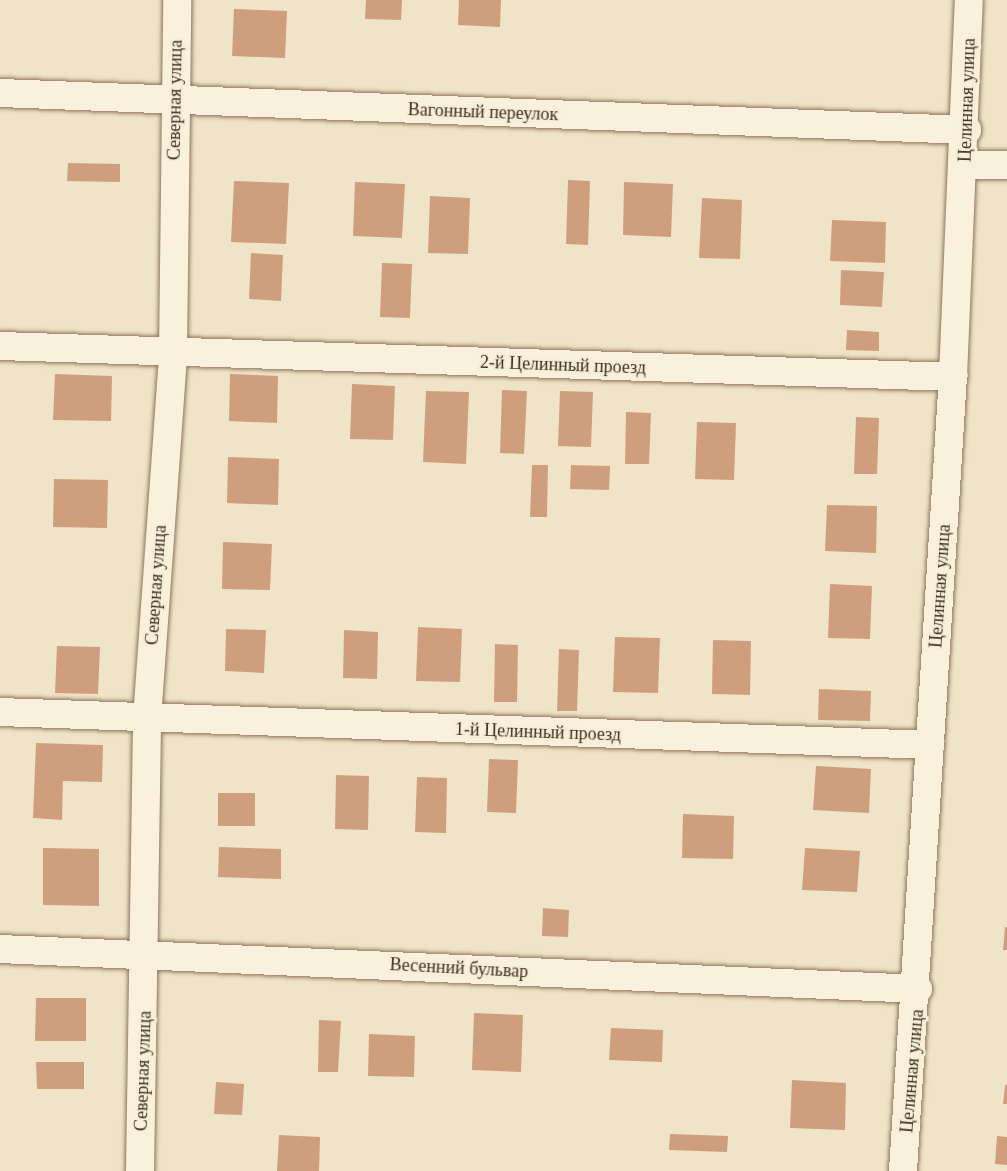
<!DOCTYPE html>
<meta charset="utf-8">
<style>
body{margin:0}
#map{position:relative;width:1007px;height:1171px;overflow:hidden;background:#f0e4c8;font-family:Georgia,serif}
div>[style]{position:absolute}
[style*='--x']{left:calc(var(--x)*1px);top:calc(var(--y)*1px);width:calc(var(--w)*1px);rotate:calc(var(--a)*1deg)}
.building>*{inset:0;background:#cf9f7d}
.roads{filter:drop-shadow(0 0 2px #8d765c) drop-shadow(0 0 2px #8d765c)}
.street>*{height:28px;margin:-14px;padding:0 14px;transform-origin:14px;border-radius:14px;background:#faf1dc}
span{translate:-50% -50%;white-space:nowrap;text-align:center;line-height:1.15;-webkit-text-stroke:5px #f7eed8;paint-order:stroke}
.street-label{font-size:18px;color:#3d2e20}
</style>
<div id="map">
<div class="building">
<i style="clip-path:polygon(366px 0,402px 0,401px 20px,365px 19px)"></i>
<i style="clip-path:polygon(459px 0,501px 0,500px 27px,458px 25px)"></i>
<i style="clip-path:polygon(234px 9px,287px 11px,285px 58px,232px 56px)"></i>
<i style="clip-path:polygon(68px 163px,120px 164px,120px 182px,67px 181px)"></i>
<i style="clip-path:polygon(568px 180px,590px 181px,588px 245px,566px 244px)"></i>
<i style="clip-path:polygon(234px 181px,289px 183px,286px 244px,231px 242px)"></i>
<i style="clip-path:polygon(355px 182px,405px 184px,402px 238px,353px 236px)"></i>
<i style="clip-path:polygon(624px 182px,673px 184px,671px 237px,623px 235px)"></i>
<i style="clip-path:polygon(430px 196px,470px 198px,468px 254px,428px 253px)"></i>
<i style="clip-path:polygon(702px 198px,742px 200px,740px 259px,699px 258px)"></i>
<i style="clip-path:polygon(832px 220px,886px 222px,885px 263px,830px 261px)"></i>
<i style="clip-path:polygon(251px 253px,283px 255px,281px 301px,249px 299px)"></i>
<i style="clip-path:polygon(382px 263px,412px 264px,410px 318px,380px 317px)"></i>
<i style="clip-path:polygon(841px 270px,884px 272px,882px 307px,840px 305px)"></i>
<i style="clip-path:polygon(847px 330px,879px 332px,879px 351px,846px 350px)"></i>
<i style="clip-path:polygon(55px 374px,112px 376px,111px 421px,53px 420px)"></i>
<i style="clip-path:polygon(230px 374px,278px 376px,277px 423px,229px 421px)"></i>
<i style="clip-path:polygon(352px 384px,395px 386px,393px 440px,350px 439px)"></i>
<i style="clip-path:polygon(502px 390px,527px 391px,524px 454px,500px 453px)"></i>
<i style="clip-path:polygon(426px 391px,469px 392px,466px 464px,423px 462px)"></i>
<i style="clip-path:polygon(560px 391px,593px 392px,591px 447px,558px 446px)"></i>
<i style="clip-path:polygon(626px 412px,651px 413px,649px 464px,625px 464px)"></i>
<i style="clip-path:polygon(856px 417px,879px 418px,877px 474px,854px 474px)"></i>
<i style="clip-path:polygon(697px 422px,736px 423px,734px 480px,695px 479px)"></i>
<i style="clip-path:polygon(228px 457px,279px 459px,278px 505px,227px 503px)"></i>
<i style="clip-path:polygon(532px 465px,548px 465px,547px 517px,530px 517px)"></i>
<i style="clip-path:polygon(571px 465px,610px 466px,609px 490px,570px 489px)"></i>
<i style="clip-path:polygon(54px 479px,108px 480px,107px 528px,53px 527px)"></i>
<i style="clip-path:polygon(827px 505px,877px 506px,876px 553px,825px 551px)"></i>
<i style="clip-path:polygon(223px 542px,272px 544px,270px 590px,222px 589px)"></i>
<i style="clip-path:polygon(830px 584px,872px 586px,870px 639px,828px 638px)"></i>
<i style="clip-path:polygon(418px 627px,462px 629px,460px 682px,416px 681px)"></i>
<i style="clip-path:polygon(226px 629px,266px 630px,264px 673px,225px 671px)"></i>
<i style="clip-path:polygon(344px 630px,378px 632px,377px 679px,343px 678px)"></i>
<i style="clip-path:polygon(615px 637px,660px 638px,658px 693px,613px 692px)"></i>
<i style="clip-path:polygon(713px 640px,751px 641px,750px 695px,712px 694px)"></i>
<i style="clip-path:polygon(495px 644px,518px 645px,517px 702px,494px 702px)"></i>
<i style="clip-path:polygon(57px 646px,100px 647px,98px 694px,55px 693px)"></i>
<i style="clip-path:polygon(559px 649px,579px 650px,577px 711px,557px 711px)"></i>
<i style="clip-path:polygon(819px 689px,871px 691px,870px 721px,818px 720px)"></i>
<i style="clip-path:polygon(36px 743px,103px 745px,102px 782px,63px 781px,62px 820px,33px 818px)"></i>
<i style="clip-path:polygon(489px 759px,518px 760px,516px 813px,487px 812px)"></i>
<i style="clip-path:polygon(816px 766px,871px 769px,869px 813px,813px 810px)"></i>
<i style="clip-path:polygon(336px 775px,369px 776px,368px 830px,335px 829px)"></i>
<i style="clip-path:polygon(417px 777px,447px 778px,446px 833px,415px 832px)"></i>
<i style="clip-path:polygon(218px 793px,255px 793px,255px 826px,218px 826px)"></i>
<i style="clip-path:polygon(683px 814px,734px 816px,733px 859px,682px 858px)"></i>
<i style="clip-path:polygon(219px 847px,281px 849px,281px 879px,218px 877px)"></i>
<i style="clip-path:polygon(43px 848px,99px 849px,99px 906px,43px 905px)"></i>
<i style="clip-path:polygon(805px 848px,860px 851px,857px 892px,802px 890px)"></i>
<i style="clip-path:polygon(543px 908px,569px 910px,568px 937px,542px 936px)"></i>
<i style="clip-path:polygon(1005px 927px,1007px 927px,1007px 950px,1003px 950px)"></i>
<i style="clip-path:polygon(36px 998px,86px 998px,86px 1041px,35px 1041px)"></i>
<i style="clip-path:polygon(474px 1013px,523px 1015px,521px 1072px,472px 1070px)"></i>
<i style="clip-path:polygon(319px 1020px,341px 1021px,338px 1072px,318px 1072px)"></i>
<i style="clip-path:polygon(611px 1028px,663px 1030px,662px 1062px,609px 1060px)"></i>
<i style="clip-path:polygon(369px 1034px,415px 1036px,414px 1077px,368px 1076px)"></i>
<i style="clip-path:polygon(36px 1062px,84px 1062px,84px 1089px,37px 1089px)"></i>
<i style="clip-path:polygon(792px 1080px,846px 1083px,845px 1130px,790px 1128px)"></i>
<i style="clip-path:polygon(216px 1082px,244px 1084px,242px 1115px,214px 1114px)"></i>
<i style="clip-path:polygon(1005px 1085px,1007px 1085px,1007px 1104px,1003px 1104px)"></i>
<i style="clip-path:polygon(670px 1134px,728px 1136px,727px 1152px,669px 1150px)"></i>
<i style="clip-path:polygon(279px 1135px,320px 1137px,319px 1171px,277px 1171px)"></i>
<i style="clip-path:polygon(997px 1136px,1007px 1137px,1007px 1165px,995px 1164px)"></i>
</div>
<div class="roads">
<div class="street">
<i style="--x:0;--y:93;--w:968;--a:2.19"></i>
<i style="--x:965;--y:165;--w:42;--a:0"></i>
<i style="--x:0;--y:346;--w:954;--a:1.86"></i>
<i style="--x:0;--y:712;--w:931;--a:2.03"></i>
<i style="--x:0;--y:949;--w:919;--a:2.49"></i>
<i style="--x:140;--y:1171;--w:452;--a:-89.1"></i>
<i style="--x:147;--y:719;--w:368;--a:-85.9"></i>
<i style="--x:173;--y:352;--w:352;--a:-89.3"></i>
<i style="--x:903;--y:1171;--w:796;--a:-86.4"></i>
<i style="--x:953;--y:377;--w:377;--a:-87.6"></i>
</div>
</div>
<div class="street-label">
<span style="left:175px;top:100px;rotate:-89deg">Северная улица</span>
<span style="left:967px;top:100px;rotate:-88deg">Целинная улица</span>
<span style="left:483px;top:112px;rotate:2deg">Вагонный переулок</span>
<span style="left:563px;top:365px;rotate:2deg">2-й Целинный проезд</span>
<span style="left:156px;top:585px;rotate:-86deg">Северная улица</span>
<span style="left:940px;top:586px;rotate:-86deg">Целинная улица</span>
<span style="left:538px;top:732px;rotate:2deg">1-й Целинный проезд</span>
<span style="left:459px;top:968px;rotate:3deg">Весенний бульвар</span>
<span style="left:143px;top:1071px;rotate:-88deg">Северная улица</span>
<span style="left:912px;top:1071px;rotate:-85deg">Целинная улица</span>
</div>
</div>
